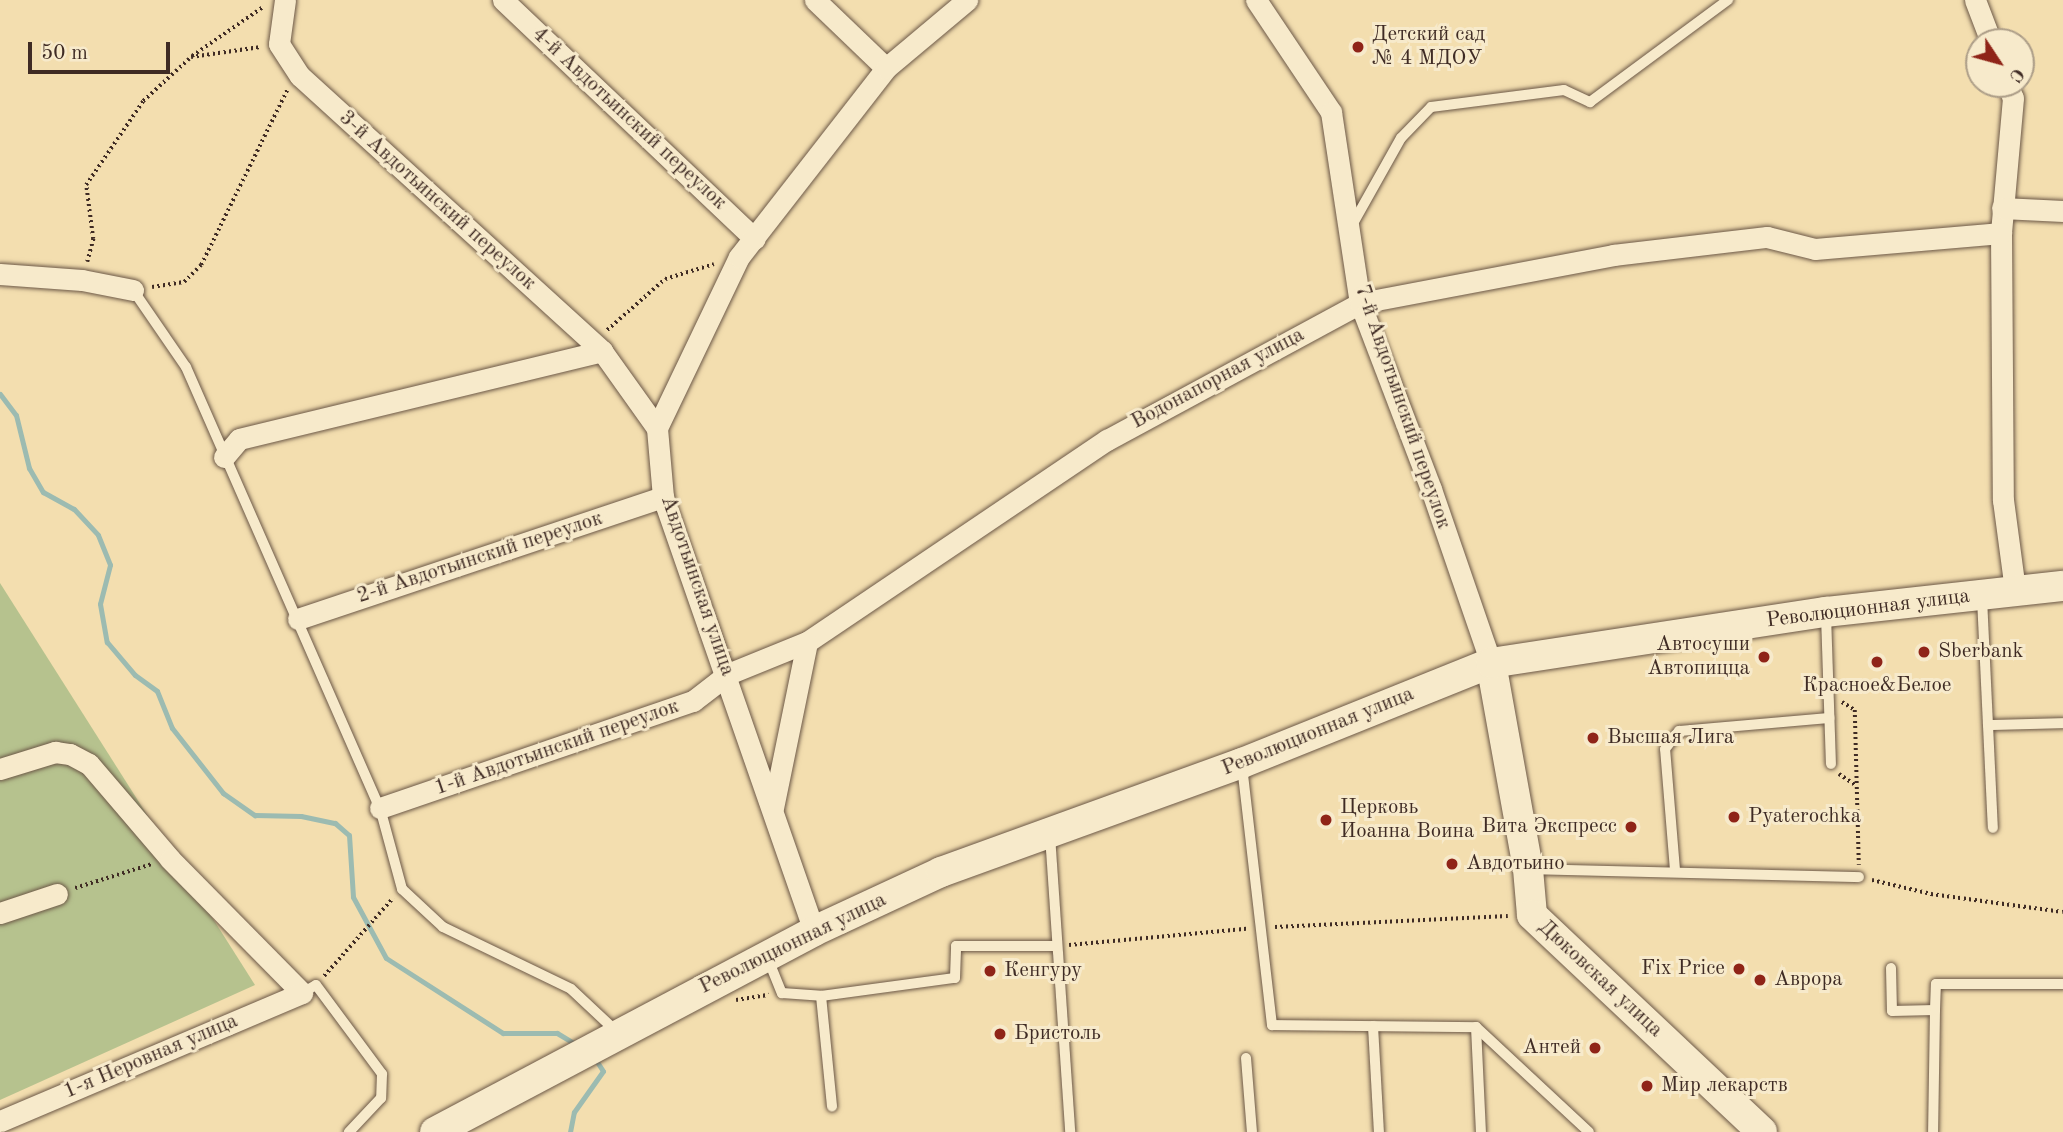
<!DOCTYPE html>
<meta charset="utf-8">
<style>
body{margin:0}
#map{position:relative;width:2063px;height:1132px;overflow:hidden;background:#f3deaf;font-family:"Old Standard TT",serif}
div>[style]{position:absolute}
[style*='--x']{left:calc(var(--x)*1px);top:calc(var(--y)*1px);width:calc(var(--w)*1px);rotate:calc(var(--a)*1deg)}
.green>*{inset:0;background:#b6c28e}
.stream>*{height:5px;margin:-2.5px;padding:0 2.5px;transform-origin:2.5px;border-radius:2.5px;background:#9cbbb1}
.path>*{height:3.5px;margin-top:-1.75px;transform-origin:0;background:repeating-linear-gradient(90deg,#3f2b24 0 2px,transparent 0 5.5px)}
.roads{filter:drop-shadow(0 0 2px #6c5847) drop-shadow(0 0 2px #6c5847)}
.lane>*{height:10px;margin:-5px;padding:0 5px;transform-origin:5px;border-radius:5px;background:#f7eacb}
.street>*{height:21px;margin:-10.5px;padding:0 10.5px;transform-origin:10.5px;border-radius:10.5px;background:#f7eacb}
.secondary>*{height:30px;margin:-15px;padding:0 15px;transform-origin:15px;border-radius:15px;background:#f7eacb}
.dots>*{width:19px;height:19px;translate:-50% -50%;box-sizing:border-box;border:4px solid #f7eacb;border-radius:50%}
span{translate:-50% -50%;white-space:nowrap;text-align:center;line-height:1.15;-webkit-text-stroke:6px #f7eacb;paint-order:stroke}
.poi-label{font-size:21px;color:#3f2b24}
.left{translate:0 -50%;text-align:left}
.right{translate:-100% -50%;text-align:right}
.street-label{font-size:21px;color:#3f2b24}
.north{position:absolute;left:1965px;top:28px;width:70px;height:70px;box-sizing:border-box;background:#f7eacb;border:2px solid #ad9e88;border-radius:50%;rotate:126deg;font-size:19px;font-weight:700;line-height:28px;text-align:center;color:#3f2b24}
.north::after{content:'';display:block;margin:auto;width:24px;height:32px;background:#8f2418;clip-path:polygon(50% 0,100% 100%,50% 72%,0 100%)}
.scale{position:absolute;left:28px;top:42px;width:142px;height:32px;box-sizing:border-box;border:4px solid #3f2b24;border-top:0;padding-left:9px;font-size:21px;line-height:24px;white-space:nowrap;color:#3f2b24;-webkit-text-stroke:5px #f7eacb;paint-order:stroke}
</style>
<div id="map">
<div class="green">
<i style="clip-path:polygon(0 583px,255px 985px,0 1100px)"></i>
</div>
<div class="stream">
<i style="--x:0;--y:394;--w:26;--a:53"></i>
<i style="--x:16;--y:415;--w:55;--a:76.2"></i>
<i style="--x:29;--y:468;--w:28;--a:60"></i>
<i style="--x:43;--y:492;--w:35;--a:29"></i>
<i style="--x:74;--y:509;--w:35;--a:47"></i>
<i style="--x:98;--y:535;--w:32;--a:68"></i>
<i style="--x:110;--y:565;--w:40;--a:104.4"></i>
<i style="--x:100;--y:604;--w:39;--a:80"></i>
<i style="--x:107;--y:642;--w:43;--a:49.7"></i>
<i style="--x:135;--y:675;--w:27;--a:36"></i>
<i style="--x:157;--y:691;--w:40;--a:68"></i>
<i style="--x:172;--y:728;--w:83;--a:51.9"></i>
<i style="--x:223;--y:793;--w:39;--a:35"></i>
<i style="--x:255;--y:815;--w:46;--a:1.2"></i>
<i style="--x:301;--y:816;--w:35;--a:12"></i>
<i style="--x:335;--y:823;--w:18;--a:41"></i>
<i style="--x:349;--y:835;--w:62;--a:86.3"></i>
<i style="--x:353;--y:897;--w:69;--a:61.6"></i>
<i style="--x:386;--y:958;--w:139;--a:32.7"></i>
<i style="--x:503;--y:1033;--w:54;--a:0"></i>
<i style="--x:557;--y:1033;--w:23;--a:31"></i>
<i style="--x:570;--y:1132;--w:20;--a:-79"></i>
<i style="--x:574;--y:1112;--w:50;--a:-54.7"></i>
<i style="--x:603;--y:1071;--w:17;--a:-123"></i>
</div>
<div class="path">
<i style="--x:192;--y:56;--w:86;--a:-34.6"></i>
<i style="--x:87;--y:262;--w:24;--a:-75"></i>
<i style="--x:93;--y:239;--w:54;--a:-97.4"></i>
<i style="--x:86;--y:185;--w:102;--a:-55.8"></i>
<i style="--x:143;--y:101;--w:65;--a:-42.5"></i>
<i style="--x:191;--y:57;--w:70;--a:-8.2"></i>
<i style="--x:152;--y:287;--w:32;--a:-9"></i>
<i style="--x:184;--y:282;--w:24;--a:-45"></i>
<i style="--x:201;--y:265;--w:195;--a:-63.8"></i>
<i style="--x:607;--y:330;--w:77;--a:-41.3"></i>
<i style="--x:665;--y:279;--w:51;--a:-17"></i>
<i style="--x:1842;--y:702;--w:15;--a:32"></i>
<i style="--x:1855;--y:710;--w:155;--a:88.5"></i>
<i style="--x:1839;--y:774;--w:22;--a:34"></i>
<i style="--x:1872;--y:880;--w:61;--a:13.3"></i>
<i style="--x:1931;--y:894;--w:133;--a:7.8"></i>
<i style="--x:75;--y:888;--w:81;--a:-17.3"></i>
<i style="--x:1275;--y:927;--w:233;--a:-2.7"></i>
<i style="--x:1069;--y:945;--w:178;--a:-5.2"></i>
<i style="--x:324;--y:976;--w:104;--a:-48.5"></i>
<i style="--x:736;--y:1000;--w:33;--a:-9"></i>
</div>
<div class="roads">
<div class="lane">
<i style="--x:1351;--y:227;--w:102;--a:-60.7"></i>
<i style="--x:1401;--y:138;--w:43;--a:-45.9"></i>
<i style="--x:1431;--y:107;--w:134;--a:-7.3"></i>
<i style="--x:1564;--y:90;--w:29;--a:25"></i>
<i style="--x:1590;--y:102;--w:172;--a:-36.5"></i>
<i style="--x:133;--y:290;--w:93;--a:55.5"></i>
<i style="--x:186;--y:367;--w:482;--a:66.3"></i>
<i style="--x:380;--y:808;--w:84;--a:74.8"></i>
<i style="--x:402;--y:889;--w:56;--a:42.8"></i>
<i style="--x:443;--y:927;--w:142;--a:25.8"></i>
<i style="--x:571;--y:989;--w:64;--a:43.1"></i>
<i style="--x:1982;--y:598;--w:230;--a:87.3"></i>
<i style="--x:1826;--y:615;--w:149;--a:88.1"></i>
<i style="--x:1988;--y:725;--w:75;--a:-1.5"></i>
<i style="--x:1242;--y:766;--w:261;--a:83.4"></i>
<i style="--x:1272;--y:1025;--w:204;--a:0.6"></i>
<i style="--x:1476;--y:1027;--w:154;--a:42.9"></i>
<i style="--x:1050;--y:835;--w:298;--a:86.1"></i>
<i style="--x:1531;--y:869;--w:328;--a:1.4"></i>
<i style="--x:1675;--y:870;--w:121;--a:-94.7"></i>
<i style="--x:1665;--y:749;--w:23;--a:-52"></i>
<i style="--x:1679;--y:731;--w:151;--a:-5"></i>
<i style="--x:768;--y:959;--w:37;--a:68"></i>
<i style="--x:782;--y:993;--w:39;--a:4"></i>
<i style="--x:821;--y:996;--w:135;--a:-7.7"></i>
<i style="--x:955;--y:978;--w:32;--a:-88"></i>
<i style="--x:956;--y:946;--w:101;--a:0"></i>
<i style="--x:1891;--y:968;--w:43;--a:88.7"></i>
<i style="--x:1892;--y:1011;--w:43;--a:-1.3"></i>
<i style="--x:1935;--y:1010;--w:122;--a:90.9"></i>
<i style="--x:302;--y:993;--w:16;--a:-30"></i>
<i style="--x:316;--y:985;--w:111;--a:53.4"></i>
<i style="--x:382;--y:1074;--w:24;--a:92"></i>
<i style="--x:381;--y:1098;--w:47;--a:133.3"></i>
<i style="--x:821;--y:996;--w:111;--a:84.3"></i>
<i style="--x:1935;--y:1010;--w:26;--a:-88"></i>
<i style="--x:1936;--y:984;--w:127;--a:0"></i>
<i style="--x:1373;--y:1026;--w:106;--a:86.8"></i>
<i style="--x:1476;--y:1027;--w:105;--a:87.3"></i>
<i style="--x:1246;--y:1058;--w:74;--a:85.4"></i>
</div>
<div class="street">
<i style="--x:285;--y:0;--w:44;--a:97.8"></i>
<i style="--x:279;--y:44;--w:38;--a:57"></i>
<i style="--x:300;--y:76;--w:408;--a:42.3"></i>
<i style="--x:602;--y:351;--w:95;--a:54.5"></i>
<i style="--x:503;--y:0;--w:347;--a:43.5"></i>
<i style="--x:815;--y:0;--w:98;--a:43.8"></i>
<i style="--x:1256;--y:0;--w:135;--a:56.2"></i>
<i style="--x:1331;--y:112;--w:193;--a:81.4"></i>
<i style="--x:1360;--y:303;--w:199;--a:69.1"></i>
<i style="--x:1431;--y:489;--w:184;--a:71"></i>
<i style="--x:1975;--y:0;--w:45;--a:69.1"></i>
<i style="--x:2007;--y:84;--w:15;--a:67"></i>
<i style="--x:2013;--y:98;--w:136;--a:95.1"></i>
<i style="--x:2001;--y:233;--w:267;--a:89.6"></i>
<i style="--x:2003;--y:500;--w:91;--a:82.4"></i>
<i style="--x:2002;--y:208;--w:61;--a:2.8"></i>
<i style="--x:0;--y:274;--w:82;--a:4.2"></i>
<i style="--x:82;--y:280;--w:52;--a:11.1"></i>
<i style="--x:224;--y:457;--w:23;--a:-50"></i>
<i style="--x:239;--y:439;--w:374;--a:-13.6"></i>
<i style="--x:298;--y:619;--w:385;--a:-18.5"></i>
<i style="--x:0;--y:769;--w:58;--a:-17.2"></i>
<i style="--x:55;--y:752;--w:15;--a:8"></i>
<i style="--x:70;--y:754;--w:21;--a:28"></i>
<i style="--x:89;--y:764;--w:125;--a:49.5"></i>
<i style="--x:170;--y:859;--w:188;--a:45.4"></i>
<i style="--x:302;--y:993;--w:328;--a:157"></i>
<i style="--x:380;--y:808;--w:331;--a:-18.9"></i>
<i style="--x:693;--y:701;--w:44;--a:-37.6"></i>
<i style="--x:728;--y:674;--w:85;--a:-22.1"></i>
<i style="--x:807;--y:642;--w:362;--a:-34"></i>
<i style="--x:1107;--y:440;--w:288;--a:-28.4"></i>
<i style="--x:1360;--y:303;--w:258;--a:-10.7"></i>
<i style="--x:1613;--y:255;--w:155;--a:-6.7"></i>
<i style="--x:1767;--y:237;--w:49;--a:14"></i>
<i style="--x:1815;--y:249;--w:187;--a:-4.9"></i>
<i style="--x:773;--y:808;--w:169;--a:-78.4"></i>
<i style="--x:0;--y:913;--w:60;--a:-18.4"></i>
<i style="--x:814;--y:931;--w:460;--a:-109.2"></i>
<i style="--x:663;--y:497;--w:69;--a:-95"></i>
<i style="--x:657;--y:428;--w:190;--a:-64.4"></i>
<i style="--x:739;--y:257;--w:239;--a:-52.1"></i>
<i style="--x:886;--y:68;--w:106;--a:-40"></i>
</div>
<div class="secondary">
<i style="--x:1491;--y:663;--w:209;--a:79.8"></i>
<i style="--x:1528;--y:869;--w:46;--a:85"></i>
<i style="--x:1532;--y:915;--w:316;--a:43.3"></i>
<i style="--x:435;--y:1132;--w:429;--a:-27.9"></i>
<i style="--x:814;--y:931;--w:140;--a:-24.9"></i>
<i style="--x:941;--y:872;--w:320;--a:-19.9"></i>
<i style="--x:1242;--y:763;--w:268;--a:-21.9"></i>
<i style="--x:1491;--y:663;--w:339;--a:-8.7"></i>
<i style="--x:1826;--y:612;--w:238;--a:-6.3"></i>
</div>
</div>
<div class="dots">
<i style="left:1358px;top:47px;background:#8f2418"></i>
<i style="left:1924px;top:652px;background:#8f2418"></i>
<i style="left:1764px;top:657px;background:#8f2418"></i>
<i style="left:1877px;top:662px;background:#8f2418"></i>
<i style="left:1593px;top:738px;background:#8f2418"></i>
<i style="left:1734px;top:817px;background:#8f2418"></i>
<i style="left:1326px;top:820px;background:#8f2418"></i>
<i style="left:1631px;top:827px;background:#8f2418"></i>
<i style="left:1452px;top:864px;background:#8f2418"></i>
<i style="left:1739px;top:969px;background:#8f2418"></i>
<i style="left:990px;top:971px;background:#8f2418"></i>
<i style="left:1760px;top:980px;background:#8f2418"></i>
<i style="left:1000px;top:1034px;background:#8f2418"></i>
<i style="left:1595px;top:1048px;background:#8f2418"></i>
<i style="left:1647px;top:1086px;background:#8f2418"></i>
</div>
<div class="poi-label">
<span class="left" style="left:1372px;top:47px">Детский сад<br>№ 4 МДОУ</span>
<span class="right" style="left:1750px;top:657px">Автосуши<br>Автопицца</span>
<span class="left" style="left:1938px;top:652px">Sberbank</span>
<span style="left:1877px;top:686px">Красное&amp;Белое</span>
<span class="left" style="left:1607px;top:738px">Высшая Лига</span>
<span class="left" style="left:1340px;top:820px">Церковь<br>Иоанна Воина</span>
<span class="left" style="left:1748px;top:817px">Pyaterochka</span>
<span class="right" style="left:1617px;top:827px">Вита Экспресс</span>
<span class="left" style="left:1466px;top:864px">Авдотьино</span>
<span class="right" style="left:1725px;top:969px">Fix Price</span>
<span class="left" style="left:1004px;top:971px">Кенгуру</span>
<span class="left" style="left:1774px;top:980px">Аврора</span>
<span class="left" style="left:1014px;top:1034px">Бристоль</span>
<span class="right" style="left:1581px;top:1048px">Антей</span>
<span class="left" style="left:1661px;top:1086px">Мир лекарств</span>
</div>
<div class="street-label">
<span style="left:629px;top:119px;rotate:43deg">4-й Авдотьинский переулок</span>
<span style="left:437px;top:201px;rotate:42deg">3-й Авдотьинский переулок</span>
<span style="left:1218px;top:379px;rotate:-28deg">Водонапорная улица</span>
<span style="left:1402px;top:407px;rotate:71deg">7-й Авдотьинский переулок</span>
<span style="left:480px;top:558px;rotate:-18deg">2-й Авдотьинский переулок</span>
<span style="left:697px;top:586px;rotate:71deg">Авдотьинская улица</span>
<span style="left:1868px;top:609px;rotate:-7deg">Революционная улица</span>
<span style="left:1318px;top:732px;rotate:-22deg">Революционная улица</span>
<span style="left:557px;top:748px;rotate:-19deg">1-й Авдотьинский переулок</span>
<span style="left:793px;top:944px;rotate:-26deg">Революционная улица</span>
<span style="left:1600px;top:979px;rotate:43deg">Дюковская улица</span>
<span style="left:151px;top:1057px;rotate:-23deg">1-я Неровная улица</span>
</div>
<div class="north">С</div>
<div class="scale">50 m</div>
</div>
